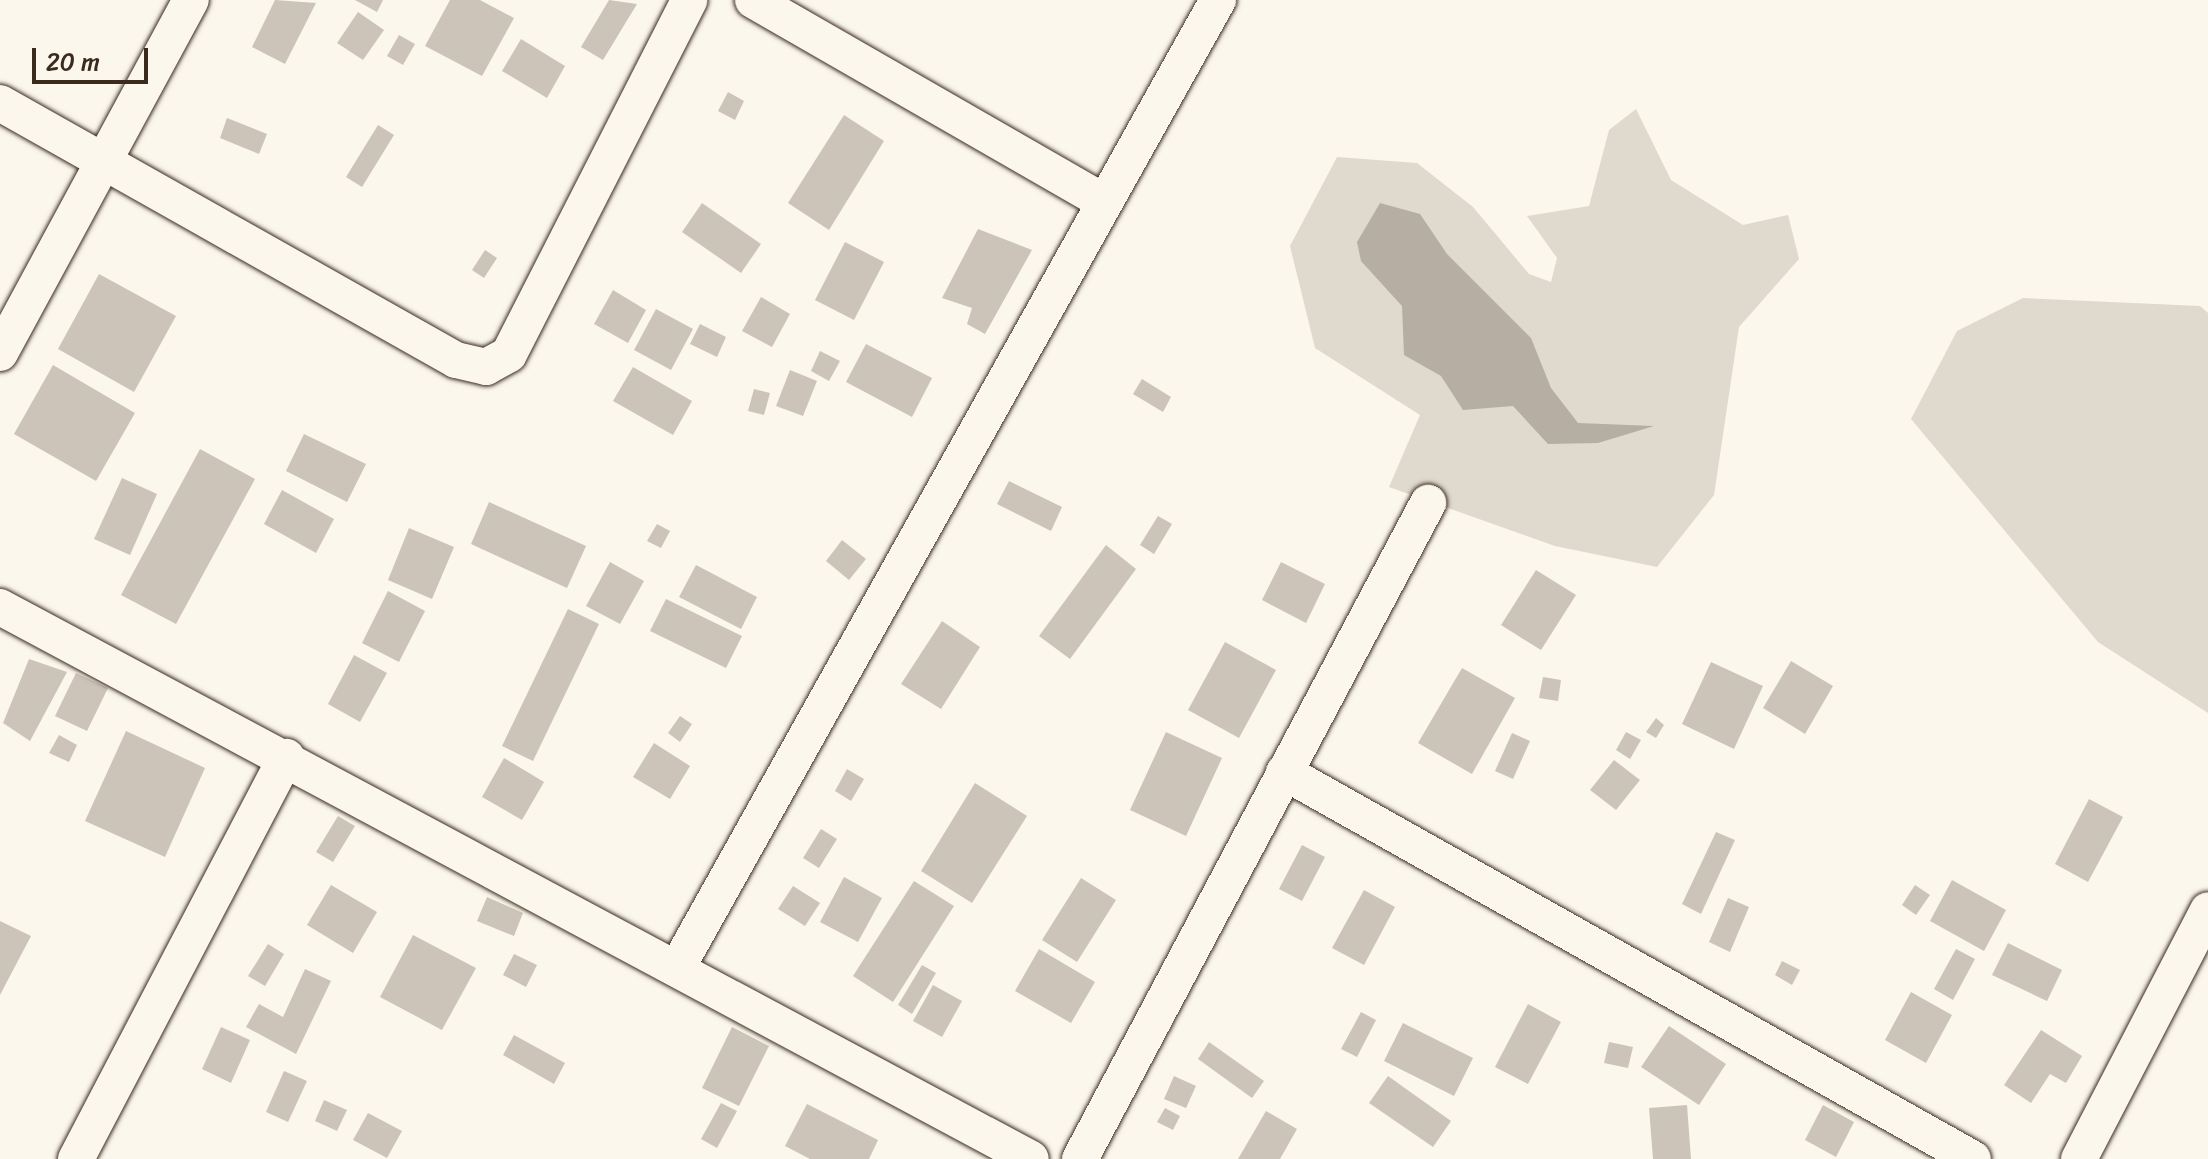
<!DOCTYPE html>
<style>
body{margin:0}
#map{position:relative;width:2208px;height:1159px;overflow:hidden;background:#fbf7ec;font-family:Sriracha,sans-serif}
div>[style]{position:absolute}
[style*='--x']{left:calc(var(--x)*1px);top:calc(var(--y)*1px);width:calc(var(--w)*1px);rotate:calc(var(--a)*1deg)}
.green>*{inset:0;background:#dfd9ce}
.water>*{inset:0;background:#b6aea2}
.building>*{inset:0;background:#ccc4b9}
.roads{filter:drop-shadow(0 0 2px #3b2a1e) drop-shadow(0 0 2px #3b2a1e)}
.street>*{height:36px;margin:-18px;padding:0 18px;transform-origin:18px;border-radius:18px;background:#fbf7ec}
span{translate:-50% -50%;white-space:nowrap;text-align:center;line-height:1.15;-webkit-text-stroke:8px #fbf7ec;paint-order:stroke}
.scale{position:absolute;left:32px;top:48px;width:116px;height:36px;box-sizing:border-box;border:4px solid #3b2a1e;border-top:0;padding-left:10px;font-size:24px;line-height:28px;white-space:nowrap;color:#3b2a1e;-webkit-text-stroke:6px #fbf7ec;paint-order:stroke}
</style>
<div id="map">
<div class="green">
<i style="clip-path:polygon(1636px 109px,1671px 180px,1743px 225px,1788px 215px,1799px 259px,1739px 327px,1714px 495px,1657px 567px,1555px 546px,1389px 487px,1420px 415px,1315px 348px,1290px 246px,1337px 157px,1417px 163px,1473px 207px,1529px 274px,1551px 282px,1557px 258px,1527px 216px,1589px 206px,1609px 130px)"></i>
<i style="clip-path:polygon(2023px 298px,2200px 306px,2208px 313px,2208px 713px,2098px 642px,1911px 419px,1957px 331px)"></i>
</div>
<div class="water">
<i style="clip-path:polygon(1380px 203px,1420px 214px,1447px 254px,1531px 338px,1551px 388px,1578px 423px,1654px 426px,1598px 443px,1548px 444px,1513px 406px,1463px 410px,1441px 376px,1404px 355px,1402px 306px,1361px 261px,1357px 242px)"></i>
</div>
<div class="building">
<i style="clip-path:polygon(275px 0,316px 3px,285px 64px,252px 47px)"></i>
<i style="clip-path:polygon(355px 0,383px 0,377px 12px)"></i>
<i style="clip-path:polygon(450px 0,480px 0,514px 18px,482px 76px,425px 46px)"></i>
<i style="clip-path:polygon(609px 0,637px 4px,603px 60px,581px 47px)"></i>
<i style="clip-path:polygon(358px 12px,384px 30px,363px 60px,337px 43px)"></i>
<i style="clip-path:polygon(399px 35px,415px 44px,403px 65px,387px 56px)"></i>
<i style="clip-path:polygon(521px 39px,565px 66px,547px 98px,502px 71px)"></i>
<i style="clip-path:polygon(728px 92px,744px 101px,735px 120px,718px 111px)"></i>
<i style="clip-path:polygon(844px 115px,884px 141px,829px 230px,788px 203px)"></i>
<i style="clip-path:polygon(227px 118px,267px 134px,259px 154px,220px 138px)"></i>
<i style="clip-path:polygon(378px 125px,394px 135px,362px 187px,346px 177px)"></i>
<i style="clip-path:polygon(702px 203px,761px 244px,741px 273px,682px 232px)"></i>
<i style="clip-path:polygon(978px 229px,1032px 250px,985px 334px,967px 324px,972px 308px,942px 298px)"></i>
<i style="clip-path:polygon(845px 242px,884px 262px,854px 320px,815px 300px)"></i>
<i style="clip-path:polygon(485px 250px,497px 258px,484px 278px,472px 270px)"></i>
<i style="clip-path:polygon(99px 274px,176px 316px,134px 392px,58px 349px)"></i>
<i style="clip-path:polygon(613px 290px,646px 310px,628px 343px,594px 324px)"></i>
<i style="clip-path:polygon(761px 297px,790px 314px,772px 347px,742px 331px)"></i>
<i style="clip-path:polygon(656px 309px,693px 329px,671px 370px,634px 350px)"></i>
<i style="clip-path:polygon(700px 324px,726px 337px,717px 357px,690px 344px)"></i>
<i style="clip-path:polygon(866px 344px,932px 378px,912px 417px,846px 382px)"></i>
<i style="clip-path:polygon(820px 351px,840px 361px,829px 381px,811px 371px)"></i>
<i style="clip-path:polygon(53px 365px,135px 413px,96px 481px,14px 434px)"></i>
<i style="clip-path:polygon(633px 367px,692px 401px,673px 435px,613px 401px)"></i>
<i style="clip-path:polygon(790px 370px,817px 381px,803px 416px,776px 406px)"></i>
<i style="clip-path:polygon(1142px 379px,1171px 397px,1163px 412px,1133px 394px)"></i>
<i style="clip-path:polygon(754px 389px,770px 393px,764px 415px,748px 411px)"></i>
<i style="clip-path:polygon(304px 434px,366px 464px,347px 502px,286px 471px)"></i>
<i style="clip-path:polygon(200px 449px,255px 479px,176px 624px,121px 595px)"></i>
<i style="clip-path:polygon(122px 478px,157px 494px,130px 555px,94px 539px)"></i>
<i style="clip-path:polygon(1009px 481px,1062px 507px,1051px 531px,997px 504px)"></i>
<i style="clip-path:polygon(282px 490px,334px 519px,316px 553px,264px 524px)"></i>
<i style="clip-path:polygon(489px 502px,586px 546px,567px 588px,471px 544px)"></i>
<i style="clip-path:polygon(1158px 516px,1172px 524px,1154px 554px,1140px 545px)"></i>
<i style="clip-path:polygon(657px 524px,670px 531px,661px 548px,647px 541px)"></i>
<i style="clip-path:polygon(409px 528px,454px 547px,432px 599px,388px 580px)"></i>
<i style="clip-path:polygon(842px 540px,866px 559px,849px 580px,826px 561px)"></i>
<i style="clip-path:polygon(1106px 545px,1136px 569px,1070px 659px,1039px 636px)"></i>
<i style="clip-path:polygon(610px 562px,644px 581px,620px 624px,586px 606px)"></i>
<i style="clip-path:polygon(1281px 562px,1325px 584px,1306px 623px,1262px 600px)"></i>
<i style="clip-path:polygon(696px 565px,757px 597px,741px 629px,679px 597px)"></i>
<i style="clip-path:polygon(1536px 570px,1576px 595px,1541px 650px,1501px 625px)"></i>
<i style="clip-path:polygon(388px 591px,425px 611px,399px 662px,362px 643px)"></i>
<i style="clip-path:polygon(666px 599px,742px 636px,726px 668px,650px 631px)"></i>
<i style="clip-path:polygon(568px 609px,599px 624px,533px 761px,502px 746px)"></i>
<i style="clip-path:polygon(942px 621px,980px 647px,941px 709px,901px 684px)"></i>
<i style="clip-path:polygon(1225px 642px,1276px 670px,1239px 738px,1188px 710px)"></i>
<i style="clip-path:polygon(354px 655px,387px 673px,360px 722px,328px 704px)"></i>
<i style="clip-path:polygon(29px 659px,67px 672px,30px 741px,3px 723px)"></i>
<i style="clip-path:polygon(1791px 661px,1833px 686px,1805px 734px,1763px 708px)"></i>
<i style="clip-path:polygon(1711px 662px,1763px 686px,1734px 749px,1682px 724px)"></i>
<i style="clip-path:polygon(1462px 668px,1515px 698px,1472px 774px,1418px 743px)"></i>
<i style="clip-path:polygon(76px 673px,108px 688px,87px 731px,55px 716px)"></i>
<i style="clip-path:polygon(1543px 677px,1561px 680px,1558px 701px,1539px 698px)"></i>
<i style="clip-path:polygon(680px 716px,692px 724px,680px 742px,668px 733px)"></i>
<i style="clip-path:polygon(1656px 718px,1664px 725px,1656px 738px,1646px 732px)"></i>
<i style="clip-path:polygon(126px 731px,205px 768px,165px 857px,85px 821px)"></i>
<i style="clip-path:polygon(1166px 732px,1222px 758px,1186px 836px,1130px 810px)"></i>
<i style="clip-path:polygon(1626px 732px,1641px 740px,1630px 759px,1616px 750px)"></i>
<i style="clip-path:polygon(1512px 733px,1530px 741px,1513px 779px,1495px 771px)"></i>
<i style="clip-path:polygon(59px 735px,77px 745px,69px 762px,49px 753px)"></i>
<i style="clip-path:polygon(654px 743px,690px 766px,670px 799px,633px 777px)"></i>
<i style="clip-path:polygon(504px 758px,544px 782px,522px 820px,482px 797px)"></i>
<i style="clip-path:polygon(1614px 760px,1640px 780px,1616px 810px,1590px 790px)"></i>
<i style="clip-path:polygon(847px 769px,864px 779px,851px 801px,835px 791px)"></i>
<i style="clip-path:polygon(975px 783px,1027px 816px,972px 903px,921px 871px)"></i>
<i style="clip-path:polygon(2089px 799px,2123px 817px,2088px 882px,2055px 864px)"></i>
<i style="clip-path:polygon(338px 816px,355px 826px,333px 862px,316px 852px)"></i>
<i style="clip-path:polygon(821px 829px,837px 839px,819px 868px,803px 858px)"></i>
<i style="clip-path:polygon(1716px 832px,1735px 840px,1701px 914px,1682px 904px)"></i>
<i style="clip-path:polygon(1302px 845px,1325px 857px,1302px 901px,1279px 889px)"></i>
<i style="clip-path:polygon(844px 877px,882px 898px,858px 942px,820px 922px)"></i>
<i style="clip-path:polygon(1081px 878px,1116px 900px,1077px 962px,1042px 940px)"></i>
<i style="clip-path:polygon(1952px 880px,2006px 910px,1984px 951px,1930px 921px)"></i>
<i style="clip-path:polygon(914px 881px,954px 906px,893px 1002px,853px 976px)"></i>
<i style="clip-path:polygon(331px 885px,377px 912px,353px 953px,307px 925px)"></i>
<i style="clip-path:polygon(1915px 885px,1930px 895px,1916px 915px,1902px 905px)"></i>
<i style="clip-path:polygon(793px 886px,820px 903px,805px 926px,778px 909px)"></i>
<i style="clip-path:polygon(1364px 890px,1395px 907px,1364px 965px,1332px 948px)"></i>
<i style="clip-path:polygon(487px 897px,523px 913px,514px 936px,477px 921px)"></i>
<i style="clip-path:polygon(1728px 898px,1749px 907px,1730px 952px,1709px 942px)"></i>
<i style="clip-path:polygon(0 921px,31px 936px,0 995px)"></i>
<i style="clip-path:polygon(413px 935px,476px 968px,442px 1030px,380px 997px)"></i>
<i style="clip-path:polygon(2008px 943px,2062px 970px,2047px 1001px,1992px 975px)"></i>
<i style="clip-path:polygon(268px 944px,284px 954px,265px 986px,248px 976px)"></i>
<i style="clip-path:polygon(1039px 949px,1095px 982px,1071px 1023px,1015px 991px)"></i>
<i style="clip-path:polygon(1956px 949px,1975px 959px,1953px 1000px,1934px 989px)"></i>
<i style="clip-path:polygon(514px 954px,537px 965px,526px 987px,503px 975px)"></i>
<i style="clip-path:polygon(1782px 961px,1800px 970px,1792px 985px,1775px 975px)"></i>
<i style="clip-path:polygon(922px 965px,936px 973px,912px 1014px,898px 1005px)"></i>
<i style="clip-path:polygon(305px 969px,331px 981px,296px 1054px,246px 1027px,259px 1004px,283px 1017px)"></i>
<i style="clip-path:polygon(933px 985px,962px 1001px,942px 1037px,913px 1021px)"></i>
<i style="clip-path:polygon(1911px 992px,1952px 1015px,1926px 1063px,1885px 1040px)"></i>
<i style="clip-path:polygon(1528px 1004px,1561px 1022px,1528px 1084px,1495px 1067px)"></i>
<i style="clip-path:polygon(1361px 1012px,1376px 1020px,1357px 1057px,1341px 1049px)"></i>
<i style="clip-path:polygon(1403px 1023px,1473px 1058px,1454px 1096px,1384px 1061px)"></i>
<i style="clip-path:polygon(1669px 1026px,1726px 1064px,1699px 1105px,1641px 1067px)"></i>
<i style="clip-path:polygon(221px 1027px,250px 1040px,231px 1083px,202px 1069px)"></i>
<i style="clip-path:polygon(732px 1027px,769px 1046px,739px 1106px,702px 1088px)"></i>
<i style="clip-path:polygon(2041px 1030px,2082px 1056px,2066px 1083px,2050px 1074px,2031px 1103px,2004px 1085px)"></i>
<i style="clip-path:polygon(514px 1035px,565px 1063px,554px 1084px,503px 1055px)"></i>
<i style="clip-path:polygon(1209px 1042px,1264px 1081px,1252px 1098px,1198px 1059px)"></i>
<i style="clip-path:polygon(1609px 1042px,1633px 1047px,1628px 1068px,1604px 1063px)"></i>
<i style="clip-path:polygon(284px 1071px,307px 1081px,288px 1122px,266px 1112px)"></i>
<i style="clip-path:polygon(1174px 1076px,1196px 1086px,1186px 1108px,1164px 1099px)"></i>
<i style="clip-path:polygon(1388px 1076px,1451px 1121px,1433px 1147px,1369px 1103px)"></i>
<i style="clip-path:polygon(324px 1100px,347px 1110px,337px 1131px,315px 1121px)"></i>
<i style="clip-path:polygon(721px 1103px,737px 1111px,717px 1148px,701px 1139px)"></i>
<i style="clip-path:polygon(807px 1104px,878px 1140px,869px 1159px,810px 1159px,785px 1146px)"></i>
<i style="clip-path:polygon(1687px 1105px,1691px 1159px,1653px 1159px,1649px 1108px)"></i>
<i style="clip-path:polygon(1823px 1105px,1854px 1122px,1836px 1157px,1805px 1140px)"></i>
<i style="clip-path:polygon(1165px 1108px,1180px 1116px,1173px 1130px,1157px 1122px)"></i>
<i style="clip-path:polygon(1266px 1111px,1297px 1129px,1280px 1159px,1238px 1159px)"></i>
<i style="clip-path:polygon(368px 1113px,402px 1131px,387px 1158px,353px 1140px)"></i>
</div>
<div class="roads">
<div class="street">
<i style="--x:753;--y:0;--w:405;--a:29.9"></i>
<i style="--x:0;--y:103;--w:523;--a:29.41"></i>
<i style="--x:456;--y:360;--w:31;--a:13"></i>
<i style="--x:486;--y:367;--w:26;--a:-29"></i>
<i style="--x:509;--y:354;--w:397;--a:-63"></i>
<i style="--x:0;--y:353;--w:401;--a:-61.6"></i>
<i style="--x:0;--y:607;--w:1169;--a:28.16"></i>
<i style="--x:1284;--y:772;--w:790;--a:29.32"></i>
<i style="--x:677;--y:968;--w:1109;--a:-60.8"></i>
<i style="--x:76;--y:1159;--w:454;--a:-62.4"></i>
<i style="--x:1080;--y:1159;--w:743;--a:-62.05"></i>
<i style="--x:2079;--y:1159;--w:280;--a:-62.6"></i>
</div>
</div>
<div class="scale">20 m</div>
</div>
